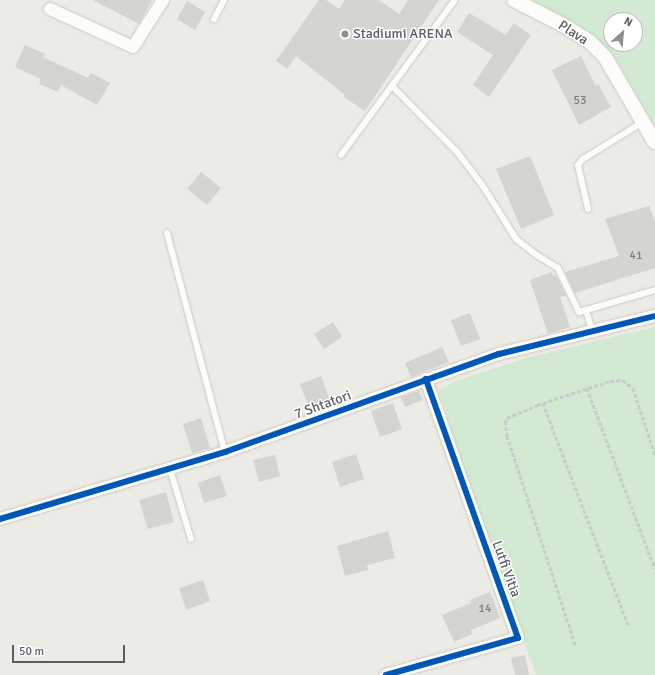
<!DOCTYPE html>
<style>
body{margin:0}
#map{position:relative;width:655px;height:675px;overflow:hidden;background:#ecebe5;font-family:Signika,sans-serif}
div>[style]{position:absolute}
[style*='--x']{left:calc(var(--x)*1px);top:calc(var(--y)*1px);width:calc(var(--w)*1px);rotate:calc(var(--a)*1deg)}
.green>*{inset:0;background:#d2ead1}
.building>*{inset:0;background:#d4d4d0}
.path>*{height:2.5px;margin-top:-1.25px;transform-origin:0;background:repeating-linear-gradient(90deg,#c7cdca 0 4px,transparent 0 6px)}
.roads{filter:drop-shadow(0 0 1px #c8c9c7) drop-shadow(0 0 1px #c8c9c7)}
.service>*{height:6px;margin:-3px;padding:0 3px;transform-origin:3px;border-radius:3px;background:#fcfcfb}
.minor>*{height:12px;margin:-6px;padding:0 6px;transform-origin:6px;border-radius:6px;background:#fcfcfb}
.tertiary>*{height:14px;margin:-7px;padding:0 7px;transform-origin:7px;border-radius:7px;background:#fcfcfb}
.cycleway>*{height:6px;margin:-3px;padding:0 3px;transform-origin:3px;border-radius:3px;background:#0057b8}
.dots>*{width:11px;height:11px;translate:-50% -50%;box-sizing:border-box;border:2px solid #fff;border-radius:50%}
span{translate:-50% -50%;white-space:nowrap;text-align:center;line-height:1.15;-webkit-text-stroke:3px #fff;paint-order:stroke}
.number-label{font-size:12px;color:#797c80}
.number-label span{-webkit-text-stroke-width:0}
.street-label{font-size:14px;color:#5a5e64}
.poi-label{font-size:14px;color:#5a5e64}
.left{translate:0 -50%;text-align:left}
.north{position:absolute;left:603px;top:12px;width:40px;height:40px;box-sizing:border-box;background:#fff;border:1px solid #bdbfc1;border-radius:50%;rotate:27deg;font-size:11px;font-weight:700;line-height:16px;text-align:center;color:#5a5e64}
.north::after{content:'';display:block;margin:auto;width:14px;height:18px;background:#8d8f91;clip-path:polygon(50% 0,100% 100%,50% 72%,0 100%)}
.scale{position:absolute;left:12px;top:645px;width:113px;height:18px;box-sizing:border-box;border:2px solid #5a5e64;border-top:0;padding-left:5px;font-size:12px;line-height:14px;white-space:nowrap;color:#5a5e64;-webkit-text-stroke:3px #fff;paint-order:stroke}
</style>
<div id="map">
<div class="green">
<i style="clip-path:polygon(evenodd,528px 0,655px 0,655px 126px,617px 62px,603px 44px,581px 27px,528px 0,611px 20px,635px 20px,635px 44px,611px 44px,611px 20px)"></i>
<i style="clip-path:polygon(655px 327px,655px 675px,536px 675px,476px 509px,439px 390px,456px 381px,526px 358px)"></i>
</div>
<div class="building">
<i style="clip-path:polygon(93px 0,152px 0,139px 24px)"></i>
<i style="clip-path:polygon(319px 0,326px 0,339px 9px,345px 0,379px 0,399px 14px,408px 0,439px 0,365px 111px,344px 97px,345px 95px,296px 56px,287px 69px,276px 61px)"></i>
<i style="clip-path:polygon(187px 1px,205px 12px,195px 30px,177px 19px)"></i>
<i style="clip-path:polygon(469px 13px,506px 35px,514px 23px,531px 35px,489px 97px,473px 85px,493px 55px,457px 32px)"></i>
<i style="clip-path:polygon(25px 45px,45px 54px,43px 57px,88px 78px,91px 73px,110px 83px,97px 105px,61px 85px,58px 92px,39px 84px,41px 79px,15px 67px)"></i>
<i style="clip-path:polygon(581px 56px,596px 86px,598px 84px,611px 107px,579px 125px,552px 70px)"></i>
<i style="clip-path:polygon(530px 156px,554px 215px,521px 229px,496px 169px)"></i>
<i style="clip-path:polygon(201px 172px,221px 188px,207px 205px,187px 189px)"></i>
<i style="clip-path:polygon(649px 206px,655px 221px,655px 268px,575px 293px,565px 272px,619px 256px,605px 219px)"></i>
<i style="clip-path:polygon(552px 272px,553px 276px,556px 275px,566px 296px,560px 297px,570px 327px,548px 334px,530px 280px)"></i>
<i style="clip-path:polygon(470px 313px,480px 339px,461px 346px,451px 320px)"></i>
<i style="clip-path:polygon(333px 322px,342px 337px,324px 349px,314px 334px)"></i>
<i style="clip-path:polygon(442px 347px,449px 362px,411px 377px,405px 363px)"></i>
<i style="clip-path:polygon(321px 376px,331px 403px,310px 411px,300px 384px)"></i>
<i style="clip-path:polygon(419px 391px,423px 400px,405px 407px,401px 397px)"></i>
<i style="clip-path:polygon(393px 403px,402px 429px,380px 437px,371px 411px)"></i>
<i style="clip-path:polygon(201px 418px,210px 448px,192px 453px,183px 424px)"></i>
<i style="clip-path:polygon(356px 454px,364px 479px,340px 487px,332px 462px)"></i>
<i style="clip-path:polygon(275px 455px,280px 476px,259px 482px,253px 460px)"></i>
<i style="clip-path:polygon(220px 475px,227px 496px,204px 503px,198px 483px)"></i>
<i style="clip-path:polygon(166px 492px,174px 522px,148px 529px,139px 500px)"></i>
<i style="clip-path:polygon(388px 531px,395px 558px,367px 565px,368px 570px,345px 576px,337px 546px)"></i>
<i style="clip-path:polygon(203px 580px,210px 601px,186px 610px,179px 588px)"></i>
<i style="clip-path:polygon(490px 592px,500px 618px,471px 630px,472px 634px,454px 642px,442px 615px,471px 603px,470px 600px)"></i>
<i style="clip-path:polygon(525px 655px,529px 675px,515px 675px,511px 658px)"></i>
</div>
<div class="path">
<i style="--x:587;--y:388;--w:193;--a:69.4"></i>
<i style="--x:543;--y:403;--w:240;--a:69"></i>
<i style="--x:575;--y:645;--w:219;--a:-108.1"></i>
<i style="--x:507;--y:437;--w:14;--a:-98"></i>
<i style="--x:505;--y:423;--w:5;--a:-68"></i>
<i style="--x:507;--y:418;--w:33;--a:-23"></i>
<i style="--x:537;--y:405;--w:77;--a:-18.2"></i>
<i style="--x:610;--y:381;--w:13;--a:-4"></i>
<i style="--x:623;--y:380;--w:13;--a:39"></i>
<i style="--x:633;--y:388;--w:70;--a:71.6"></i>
</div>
<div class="roads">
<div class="service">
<i style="--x:214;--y:19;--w:21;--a:-62"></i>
<i style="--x:392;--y:86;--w:94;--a:45.4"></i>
<i style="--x:458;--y:153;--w:41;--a:52.9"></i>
<i style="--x:483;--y:186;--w:62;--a:58.1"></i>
<i style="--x:516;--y:239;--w:28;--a:38"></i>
<i style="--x:538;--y:256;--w:23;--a:31"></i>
<i style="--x:558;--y:268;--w:49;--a:64.5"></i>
<i style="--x:579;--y:312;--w:79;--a:-16.1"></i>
<i style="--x:341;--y:155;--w:192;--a:-53.7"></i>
<i style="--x:588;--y:209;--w:45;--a:-102.8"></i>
<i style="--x:578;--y:165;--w:8;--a:-50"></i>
<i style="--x:583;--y:159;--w:70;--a:-31.7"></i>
<i style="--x:167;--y:233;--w:227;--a:75.2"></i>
<i style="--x:586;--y:310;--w:22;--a:74"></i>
<i style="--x:170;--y:469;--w:73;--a:73.3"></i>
</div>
<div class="minor">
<i style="--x:50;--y:9;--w:91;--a:24.6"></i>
<i style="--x:133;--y:47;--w:56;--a:-57.4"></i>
<i style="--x:0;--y:519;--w:235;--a:-16.6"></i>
<i style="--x:225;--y:452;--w:291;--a:-19.7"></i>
<i style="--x:499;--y:354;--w:161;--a:-13.7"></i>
<i style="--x:386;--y:675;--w:137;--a:-15.7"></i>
<i style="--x:518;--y:638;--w:275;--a:-109.6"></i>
</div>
<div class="tertiary">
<i style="--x:514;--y:0;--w:55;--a:27"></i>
<i style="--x:563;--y:25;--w:32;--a:32"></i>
<i style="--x:590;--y:42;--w:21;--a:45"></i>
<i style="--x:605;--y:57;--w:99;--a:59.8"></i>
</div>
</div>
<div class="cycleway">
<i style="--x:0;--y:519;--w:235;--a:-16.6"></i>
<i style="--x:225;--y:452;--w:291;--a:-19.7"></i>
<i style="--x:499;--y:354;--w:161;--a:-13.7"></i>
<i style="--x:386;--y:675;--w:137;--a:-15.7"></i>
<i style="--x:518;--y:638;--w:275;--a:-109.6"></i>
</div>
<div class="dots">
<i style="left:345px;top:34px;background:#8d8f91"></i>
</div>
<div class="number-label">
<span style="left:580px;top:101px">53</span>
<span style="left:636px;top:256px">41</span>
<span style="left:485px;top:609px">14</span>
</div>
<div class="street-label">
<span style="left:573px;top:33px;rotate:33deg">Plava</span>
<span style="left:323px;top:405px;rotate:-20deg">7 Shtatori</span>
<span style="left:506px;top:569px;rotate:70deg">Lutfi Vitia</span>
</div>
<div class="poi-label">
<span class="left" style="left:353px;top:34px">Stadiumi ARENA</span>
</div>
<div class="north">N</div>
<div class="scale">50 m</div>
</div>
